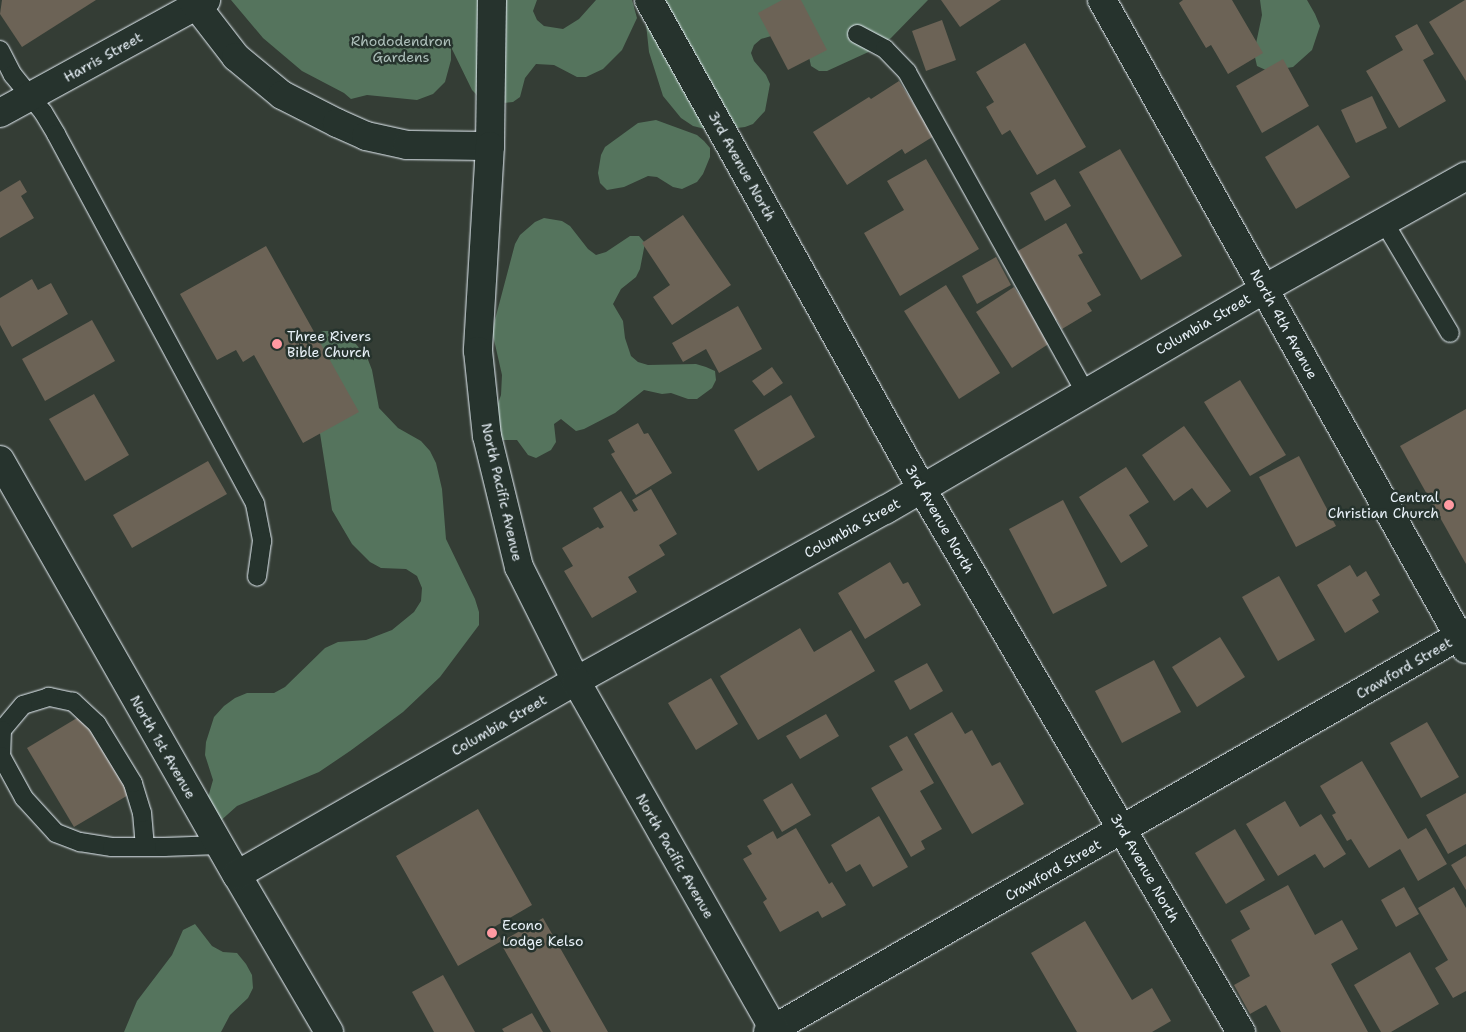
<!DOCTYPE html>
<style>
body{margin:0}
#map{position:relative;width:1466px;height:1032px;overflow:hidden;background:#343d35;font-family:"Shantell Sans",sans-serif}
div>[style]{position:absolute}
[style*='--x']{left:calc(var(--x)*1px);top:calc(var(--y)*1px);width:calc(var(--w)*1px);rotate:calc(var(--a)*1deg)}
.green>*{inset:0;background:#55745d}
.building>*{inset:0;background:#6c6356}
.roads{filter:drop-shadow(0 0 1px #e8f1f8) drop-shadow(0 0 1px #e8f1f8)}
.lane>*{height:18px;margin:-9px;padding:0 9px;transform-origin:9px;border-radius:9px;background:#26332d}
.street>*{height:28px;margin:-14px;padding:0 14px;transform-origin:14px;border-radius:14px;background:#26332d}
.secondary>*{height:28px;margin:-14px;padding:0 14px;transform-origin:14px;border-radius:14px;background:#26332d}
.dots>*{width:14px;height:14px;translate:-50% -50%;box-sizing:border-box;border:2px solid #26332d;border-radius:50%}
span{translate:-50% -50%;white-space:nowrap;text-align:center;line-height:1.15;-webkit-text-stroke:5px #26332d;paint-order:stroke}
.park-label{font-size:14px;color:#adbfba}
.street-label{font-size:14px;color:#e8f1f8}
.poi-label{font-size:14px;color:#e8f1f8}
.left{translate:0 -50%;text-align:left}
.right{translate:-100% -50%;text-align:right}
</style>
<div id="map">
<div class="green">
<i style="clip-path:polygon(231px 0,537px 0,533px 11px,537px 20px,544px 26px,563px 29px,579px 19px,596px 0,632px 0,637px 18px,622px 50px,603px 69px,586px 77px,577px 77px,554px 65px,536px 64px,525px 78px,520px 97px,513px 102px,504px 103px,478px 96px,472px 90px,451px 47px,451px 60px,445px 82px,433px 94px,417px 100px,367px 95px,351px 99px,344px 93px,302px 71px,263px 38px)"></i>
<i style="clip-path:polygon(647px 0,928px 0,891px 38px,875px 49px,827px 71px,819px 71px,811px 66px,809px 57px,778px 34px,761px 39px,754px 45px,751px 53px,754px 61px,766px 75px,770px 84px,765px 111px,753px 124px,745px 127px,713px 131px,693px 126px,681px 118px,663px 96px,649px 52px,646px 24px)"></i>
<i style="clip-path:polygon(1260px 0,1307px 0,1315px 14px,1320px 26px,1312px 50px,1293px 67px,1268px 71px,1257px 66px,1254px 53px,1262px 15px)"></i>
<i style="clip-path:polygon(656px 120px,697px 135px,704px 141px,710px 148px,710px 157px,703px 174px,697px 182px,682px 189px,673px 187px,657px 177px,648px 176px,624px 187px,607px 190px,600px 183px,598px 173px,601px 155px,605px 147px,638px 123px)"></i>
<i style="clip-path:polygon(544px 218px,562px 221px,570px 226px,588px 249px,596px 255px,606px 252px,630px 236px,639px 236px,645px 243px,640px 269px,636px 277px,621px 289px,613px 304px,623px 321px,625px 338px,631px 356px,638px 362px,648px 365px,696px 364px,706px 367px,715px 371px,716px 380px,712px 388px,697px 399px,688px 399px,671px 393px,662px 394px,644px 390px,615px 413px,584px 429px,576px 431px,561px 419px,554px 424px,556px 442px,551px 450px,536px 458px,528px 455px,517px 440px,499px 440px,495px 412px,501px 395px,502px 375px,492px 331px,515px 244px,520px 235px,535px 222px)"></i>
<i style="clip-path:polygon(323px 331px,337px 331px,349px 336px,367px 357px,372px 370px,379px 408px,398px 428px,421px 441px,430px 451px,436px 463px,442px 489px,446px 539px,475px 599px,479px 612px,479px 625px,440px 677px,403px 712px,350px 751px,319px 772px,237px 806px,208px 832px,196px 832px,194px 818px,209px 794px,213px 780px,205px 755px,206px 742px,214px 717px,224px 706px,235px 698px,247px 693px,274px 693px,285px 687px,325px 648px,338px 642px,366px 640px,392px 630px,414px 612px,421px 601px,422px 588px,417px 576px,406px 569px,381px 568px,370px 562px,352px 544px,332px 510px,316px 408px,310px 336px)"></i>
<i style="clip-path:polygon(195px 924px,212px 946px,223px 952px,237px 953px,246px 964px,252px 975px,253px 988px,248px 998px,230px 1015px,221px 1032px,124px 1032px,137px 1001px,172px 955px,183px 930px)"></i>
</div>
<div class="building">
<i style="clip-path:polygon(2px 0,96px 0,22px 47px,0 14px)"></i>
<i style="clip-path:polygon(782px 0,801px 0,827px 50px,788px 70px,758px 13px)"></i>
<i style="clip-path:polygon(941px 0,1001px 0,960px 27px)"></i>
<i style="clip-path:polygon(1183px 0,1232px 0,1263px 53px,1228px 74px,1211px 45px,1206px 48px,1179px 3px)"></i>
<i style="clip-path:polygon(1465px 0,1466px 0,1466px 81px,1429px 22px)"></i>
<i style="clip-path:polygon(942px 20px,956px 60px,926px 71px,912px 31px)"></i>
<i style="clip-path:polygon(1417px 24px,1434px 54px,1423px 60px,1446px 101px,1399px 128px,1366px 71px,1403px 50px,1395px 36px)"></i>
<i style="clip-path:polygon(1025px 43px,1086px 147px,1037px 175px,1010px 130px,1002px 135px,986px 107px,994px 102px,976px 72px)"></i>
<i style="clip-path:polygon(1283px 59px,1309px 106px,1262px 133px,1236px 86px)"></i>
<i style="clip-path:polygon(899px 81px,934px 136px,905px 154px,902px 149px,847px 185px,813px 132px,869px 97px,871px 99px)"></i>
<i style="clip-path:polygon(1372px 96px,1387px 128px,1356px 143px,1341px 110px)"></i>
<i style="clip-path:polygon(1318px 125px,1350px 177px,1296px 209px,1265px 157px)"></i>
<i style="clip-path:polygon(1120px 149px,1182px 256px,1141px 280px,1079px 172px)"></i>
<i style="clip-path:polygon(926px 159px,979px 249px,900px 296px,864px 233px,904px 210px,887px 181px)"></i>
<i style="clip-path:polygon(1055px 179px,1071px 206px,1045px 221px,1030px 193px)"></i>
<i style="clip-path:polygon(20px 180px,27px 192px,21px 196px,34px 218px,0 238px,0 192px)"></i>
<i style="clip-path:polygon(683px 215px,731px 285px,672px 325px,653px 297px,670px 285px,642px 243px)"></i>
<i style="clip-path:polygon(1066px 223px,1083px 253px,1078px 255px,1101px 295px,1087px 303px,1092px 311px,1062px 329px,1057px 320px,1050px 324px,1011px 255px)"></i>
<i style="clip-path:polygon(266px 246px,359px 412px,303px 443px,254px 355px,243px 362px,236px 350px,217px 360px,180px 294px)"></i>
<i style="clip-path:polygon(996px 257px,1011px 285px,977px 304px,962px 276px)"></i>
<i style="clip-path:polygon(32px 279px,38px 290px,51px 283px,68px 314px,12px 347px,0 325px,0 298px)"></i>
<i style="clip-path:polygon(946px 285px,1000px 373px,959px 399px,904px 311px)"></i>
<i style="clip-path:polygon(1014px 287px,1050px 343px,1012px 368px,976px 312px)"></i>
<i style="clip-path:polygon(738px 306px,762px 349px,719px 373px,706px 349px,683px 362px,672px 343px)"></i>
<i style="clip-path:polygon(92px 320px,115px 361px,45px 401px,22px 359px)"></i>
<i style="clip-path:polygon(772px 367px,783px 383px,764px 396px,752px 381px)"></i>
<i style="clip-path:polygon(1240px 380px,1286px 455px,1250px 476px,1204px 402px)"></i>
<i style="clip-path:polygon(94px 394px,129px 455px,85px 481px,49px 419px)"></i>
<i style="clip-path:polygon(791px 395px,815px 437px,758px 471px,734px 430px)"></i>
<i style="clip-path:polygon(1466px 409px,1466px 564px,1400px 446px)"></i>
<i style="clip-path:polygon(638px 423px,644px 434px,648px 433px,672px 473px,636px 495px,611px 454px,615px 452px,608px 440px)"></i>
<i style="clip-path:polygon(1184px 426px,1231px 491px,1207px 508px,1192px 488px,1174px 501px,1142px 455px)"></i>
<i style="clip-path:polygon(1299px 456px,1336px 526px,1296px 547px,1259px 477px)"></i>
<i style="clip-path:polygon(208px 461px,227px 494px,132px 548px,113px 515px)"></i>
<i style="clip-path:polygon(1126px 467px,1149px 502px,1129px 515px,1148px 546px,1121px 563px,1079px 497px)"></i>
<i style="clip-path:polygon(651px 489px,677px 534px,659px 545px,665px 555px,628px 577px,637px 592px,592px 618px,564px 571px,573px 566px,562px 548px,598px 527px,600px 529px,604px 527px,593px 508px,621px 491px,634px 512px,638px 510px,632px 500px)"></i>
<i style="clip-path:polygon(1063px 500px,1107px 586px,1053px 614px,1009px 529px)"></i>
<i style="clip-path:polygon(890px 562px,903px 584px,908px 582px,921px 605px,865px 639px,838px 593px)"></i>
<i style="clip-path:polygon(1350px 565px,1357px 577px,1366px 571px,1380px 595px,1372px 600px,1379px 612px,1345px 633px,1317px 585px)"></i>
<i style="clip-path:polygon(1279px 576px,1315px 640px,1278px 661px,1242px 597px)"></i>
<i style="clip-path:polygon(800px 628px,814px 652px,851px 630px,875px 671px,758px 740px,720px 676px)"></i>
<i style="clip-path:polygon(1220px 637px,1245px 677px,1197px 707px,1172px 667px)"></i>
<i style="clip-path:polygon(1154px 660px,1181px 712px,1122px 743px,1095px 691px)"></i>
<i style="clip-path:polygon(927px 663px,943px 691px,910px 710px,894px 681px)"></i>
<i style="clip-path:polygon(711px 678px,738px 724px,696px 750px,668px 703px)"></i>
<i style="clip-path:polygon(952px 712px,965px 734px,972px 730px,992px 766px,1000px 762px,1024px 804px,972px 834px,914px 734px)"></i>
<i style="clip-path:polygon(826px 714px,839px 736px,800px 759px,786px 736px)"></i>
<i style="clip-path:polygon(82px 715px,130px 794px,74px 827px,27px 748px)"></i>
<i style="clip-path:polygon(1427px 722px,1459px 777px,1421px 798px,1390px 743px)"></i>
<i style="clip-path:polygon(907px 736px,934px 783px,920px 791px,942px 829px,921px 841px,925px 849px,911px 857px,871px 788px,903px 770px,889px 746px)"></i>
<i style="clip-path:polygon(1362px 761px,1408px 839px,1426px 828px,1447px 864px,1418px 881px,1400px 849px,1369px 868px,1351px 839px,1347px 841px,1332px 815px,1336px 813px,1320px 786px)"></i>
<i style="clip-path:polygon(792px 783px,811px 815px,782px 832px,763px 800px)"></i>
<i style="clip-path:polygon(1466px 793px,1466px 844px,1448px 854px,1426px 815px)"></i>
<i style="clip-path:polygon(1285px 801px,1300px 827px,1321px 814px,1346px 854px,1324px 868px,1315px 854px,1278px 876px,1246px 824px)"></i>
<i style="clip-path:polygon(478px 809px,532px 905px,494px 927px,502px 941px,543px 918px,608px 1032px,551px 1032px,500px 942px,458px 966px,396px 856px)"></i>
<i style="clip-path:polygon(879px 816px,908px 867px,873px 887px,860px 864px,846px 872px,831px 845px)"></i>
<i style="clip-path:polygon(796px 828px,829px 884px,832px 882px,846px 905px,822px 918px,818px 911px,780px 932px,763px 902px,767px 899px,743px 859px,752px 854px,747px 846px,773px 831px,777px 839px)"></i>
<i style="clip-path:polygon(1235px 829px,1265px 880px,1226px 904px,1195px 853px)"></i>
<i style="clip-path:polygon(1466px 856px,1466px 890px,1451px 865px)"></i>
<i style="clip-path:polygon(1288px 885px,1315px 935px,1342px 920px,1358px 949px,1331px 964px,1368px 1032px,1281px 1032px,1266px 1005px,1250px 1014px,1234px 985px,1250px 976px,1231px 940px,1250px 929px,1240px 911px)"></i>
<i style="clip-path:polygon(1404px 887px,1419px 914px,1396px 927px,1381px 900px)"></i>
<i style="clip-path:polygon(1454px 887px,1466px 908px,1466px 991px,1453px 998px,1435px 968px,1448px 960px,1418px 908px)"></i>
<i style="clip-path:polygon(1085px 921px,1132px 1000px,1152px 988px,1171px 1021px,1152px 1032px,1077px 1032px,1031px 953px)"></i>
<i style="clip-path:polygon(1410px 952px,1439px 1004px,1391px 1032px,1381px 1032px,1354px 985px)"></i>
<i style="clip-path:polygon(443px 975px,475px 1032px,434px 1032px,412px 992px)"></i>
<i style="clip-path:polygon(532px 1013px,543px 1032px,504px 1032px,502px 1029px)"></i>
</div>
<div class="roads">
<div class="lane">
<i style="--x:857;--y:34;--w:32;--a:28"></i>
<i style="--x:885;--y:49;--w:32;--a:46"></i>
<i style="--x:907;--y:72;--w:368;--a:60.9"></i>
<i style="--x:0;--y:50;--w:28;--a:63"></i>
<i style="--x:13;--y:75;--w:48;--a:51"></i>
<i style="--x:43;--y:112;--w:26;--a:59"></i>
<i style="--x:56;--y:134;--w:420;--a:61.7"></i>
<i style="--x:255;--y:504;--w:38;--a:79"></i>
<i style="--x:262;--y:541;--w:36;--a:98"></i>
<i style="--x:1384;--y:222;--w:129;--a:59.3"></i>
<i style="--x:145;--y:847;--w:34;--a:-95"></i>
<i style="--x:142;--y:813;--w:31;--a:-107"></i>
<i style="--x:133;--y:783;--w:69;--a:-121.4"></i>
<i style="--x:97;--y:724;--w:33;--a:-137"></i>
<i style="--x:73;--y:702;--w:25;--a:-168"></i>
<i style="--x:49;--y:697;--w:27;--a:163"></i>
<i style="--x:23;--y:705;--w:33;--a:130"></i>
<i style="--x:2;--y:730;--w:26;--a:92"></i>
<i style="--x:1;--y:756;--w:48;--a:61.3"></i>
<i style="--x:24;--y:798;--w:47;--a:47.6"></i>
<i style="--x:56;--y:833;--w:26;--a:21"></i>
<i style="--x:80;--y:842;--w:32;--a:9"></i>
<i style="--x:112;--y:847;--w:52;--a:0"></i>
<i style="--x:164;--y:847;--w:56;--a:-2"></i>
</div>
<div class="street">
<i style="--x:649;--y:0;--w:560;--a:60.83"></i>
<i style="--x:922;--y:489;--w:630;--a:59.57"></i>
<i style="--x:1102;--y:0;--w:744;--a:60.71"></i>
<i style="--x:0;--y:113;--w:235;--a:-28.7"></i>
<i style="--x:0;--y:460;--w:478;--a:60.3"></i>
<i style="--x:237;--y:875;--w:182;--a:59.6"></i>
<i style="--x:237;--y:875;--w:391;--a:-29.8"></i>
<i style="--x:576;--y:681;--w:353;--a:-29"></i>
<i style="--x:885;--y:510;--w:439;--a:-30.2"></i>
<i style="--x:1264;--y:289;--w:231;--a:-29.2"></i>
<i style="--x:768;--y:1032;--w:804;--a:-29.82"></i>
</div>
<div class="secondary">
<i style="--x:192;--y:0;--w:72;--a:52.3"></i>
<i style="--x:236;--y:57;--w:60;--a:39.6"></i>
<i style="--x:282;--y:95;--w:62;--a:27"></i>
<i style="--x:337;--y:123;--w:32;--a:24"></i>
<i style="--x:366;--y:136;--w:42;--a:12.4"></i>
<i style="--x:407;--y:145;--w:83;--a:0.7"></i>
<i style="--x:492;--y:0;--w:146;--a:90.8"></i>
<i style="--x:490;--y:146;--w:205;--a:93.4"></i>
<i style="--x:478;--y:351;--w:85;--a:84"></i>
<i style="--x:487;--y:436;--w:135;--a:76.3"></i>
<i style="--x:519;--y:567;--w:127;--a:63.4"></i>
<i style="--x:576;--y:681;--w:403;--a:60.4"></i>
</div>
</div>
<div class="dots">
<i style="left:277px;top:344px;background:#ff9aa2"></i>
<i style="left:1449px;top:505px;background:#ff9aa2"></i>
<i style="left:492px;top:933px;background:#ff9aa2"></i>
</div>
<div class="park-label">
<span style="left:401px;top:49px">Rhododendron<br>Gardens</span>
</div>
<div class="street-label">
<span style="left:103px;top:57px;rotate:-29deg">Harris Street</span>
<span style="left:742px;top:166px;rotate:61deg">3rd Avenue North</span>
<span style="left:1203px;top:324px;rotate:-30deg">Columbia Street</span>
<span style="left:1284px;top:324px;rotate:61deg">North 4th Avenue</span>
<span style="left:502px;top:492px;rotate:77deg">North Pacific Avenue</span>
<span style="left:940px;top:519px;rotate:60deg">3rd Avenue North</span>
<span style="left:852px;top:528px;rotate:-29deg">Columbia Street</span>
<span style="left:1404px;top:668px;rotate:-30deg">Crawford Street</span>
<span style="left:499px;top:725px;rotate:-30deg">Columbia Street</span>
<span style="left:163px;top:747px;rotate:60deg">North 1st Avenue</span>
<span style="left:675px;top:856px;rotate:60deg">North Pacific Avenue</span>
<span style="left:1145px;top:868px;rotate:60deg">3rd Avenue North</span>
<span style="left:1053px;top:870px;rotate:-30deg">Crawford Street</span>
</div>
<div class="poi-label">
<span class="left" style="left:287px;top:344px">Three Rivers<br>Bible Church</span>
<span class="right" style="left:1439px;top:505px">Central<br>Christian Church</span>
<span class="left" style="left:502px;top:933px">Econo<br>Lodge Kelso</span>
</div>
</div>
